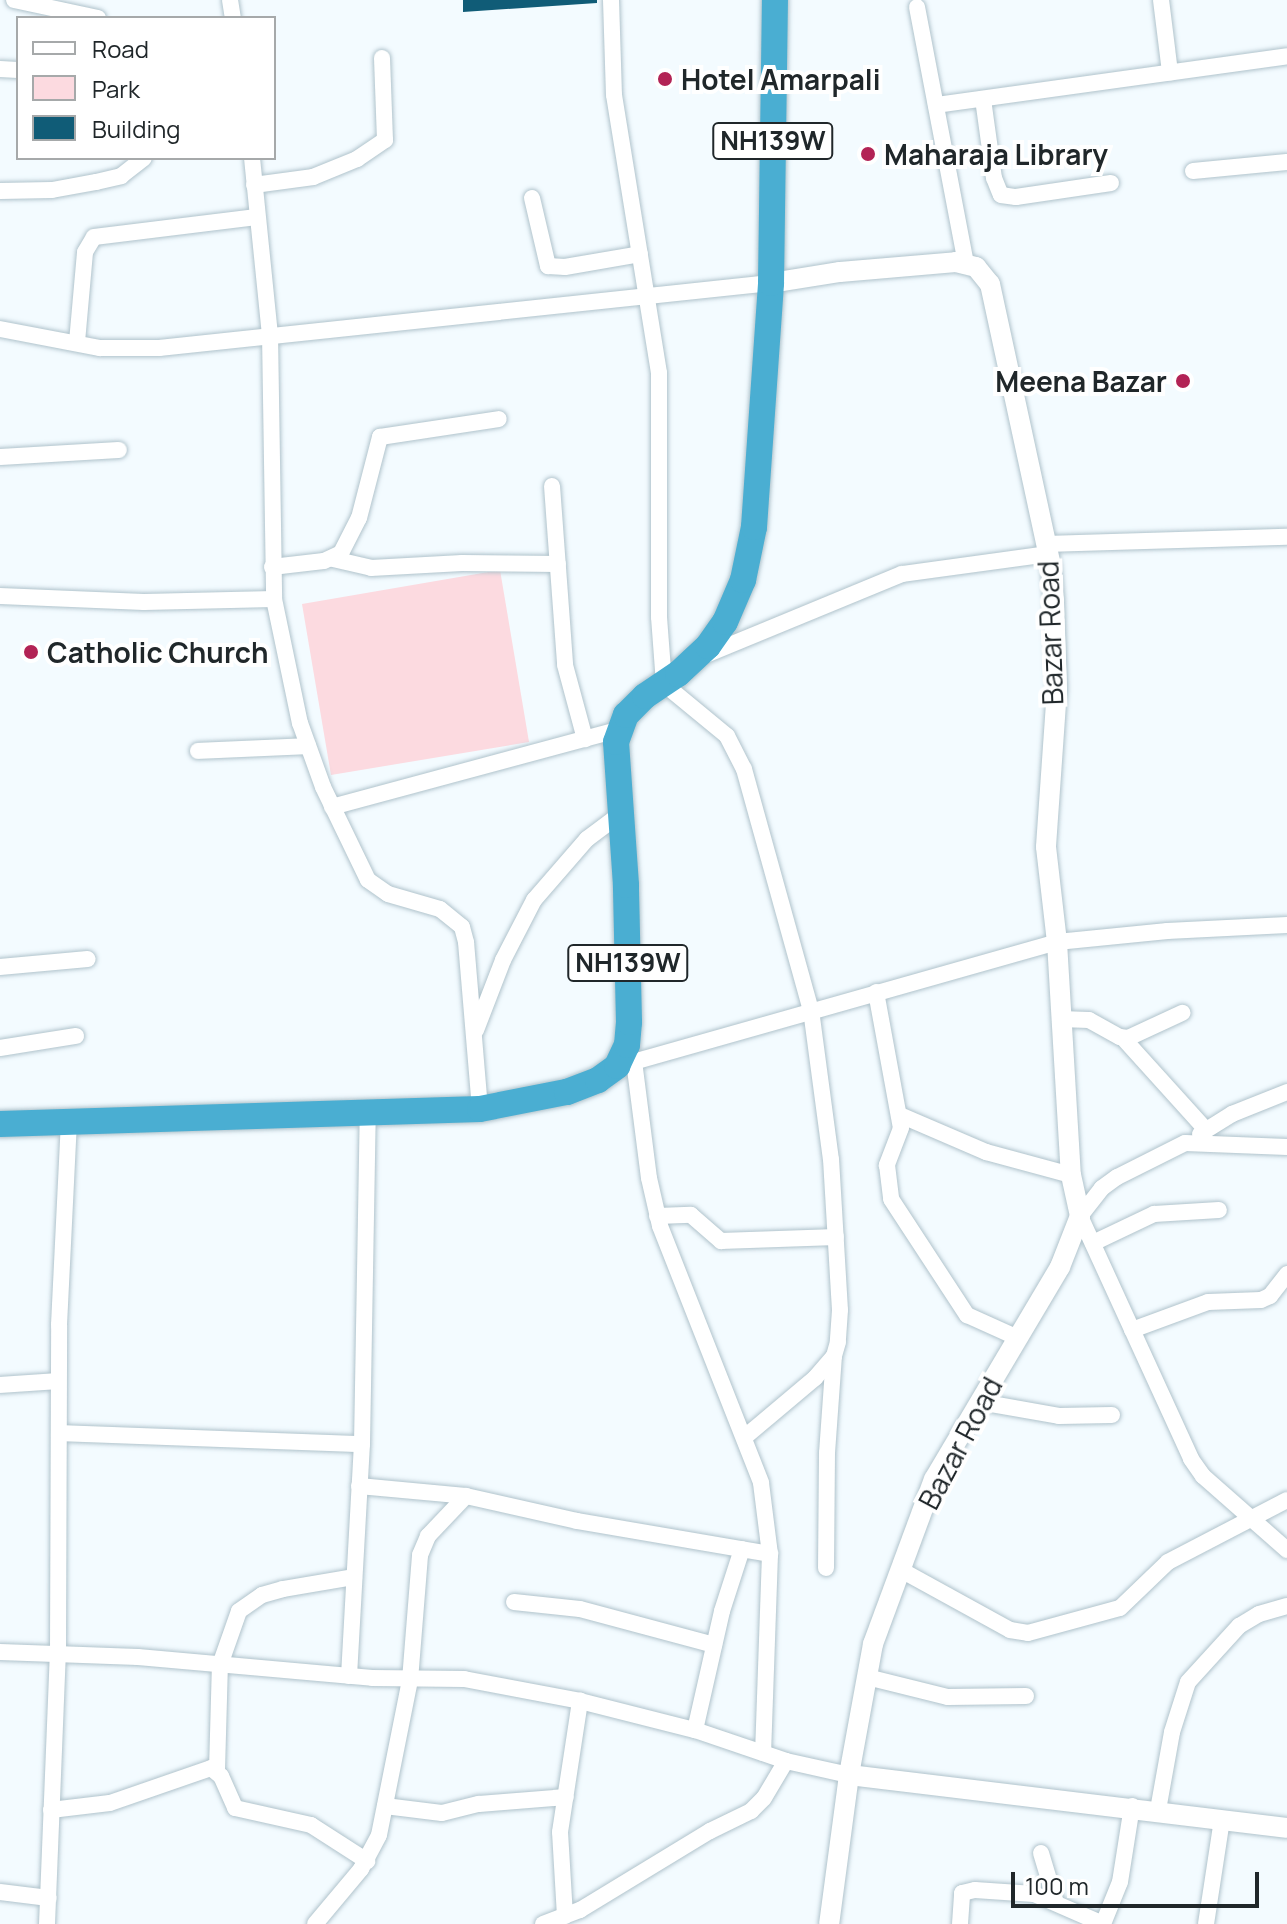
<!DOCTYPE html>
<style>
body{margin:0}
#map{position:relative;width:1287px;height:1924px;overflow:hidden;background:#f3fbff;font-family:Manrope,sans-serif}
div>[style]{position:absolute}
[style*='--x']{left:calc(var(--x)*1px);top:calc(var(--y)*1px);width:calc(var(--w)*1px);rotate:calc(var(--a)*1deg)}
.green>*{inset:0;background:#fcdae0}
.building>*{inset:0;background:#105c77}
.roads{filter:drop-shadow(0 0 2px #b0c3cc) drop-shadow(0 0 2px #b0c3cc)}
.minor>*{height:16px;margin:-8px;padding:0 8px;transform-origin:8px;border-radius:8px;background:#fff}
.tertiary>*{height:20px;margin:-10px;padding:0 10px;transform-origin:10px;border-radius:10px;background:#fff}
.trunk>*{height:26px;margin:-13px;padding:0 13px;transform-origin:13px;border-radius:13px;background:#4aaed2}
.dots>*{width:22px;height:22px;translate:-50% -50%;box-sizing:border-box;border:4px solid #fff;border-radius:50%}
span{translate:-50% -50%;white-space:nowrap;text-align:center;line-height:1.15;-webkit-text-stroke:8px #fff;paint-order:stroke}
.shield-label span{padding:2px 6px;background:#fff;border:2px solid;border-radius:6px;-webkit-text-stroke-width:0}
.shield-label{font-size:26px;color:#20272a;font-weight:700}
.poi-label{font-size:28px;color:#20272a;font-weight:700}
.left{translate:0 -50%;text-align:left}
.right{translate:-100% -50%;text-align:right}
.street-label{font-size:28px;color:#20272a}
.legend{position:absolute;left:16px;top:16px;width:260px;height:144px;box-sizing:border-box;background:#fff;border:2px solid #a6a9aa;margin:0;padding:10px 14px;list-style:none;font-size:24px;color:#20272a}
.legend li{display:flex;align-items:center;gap:16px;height:40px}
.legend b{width:40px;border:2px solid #a6a9aa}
.scale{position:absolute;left:1011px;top:1872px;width:248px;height:36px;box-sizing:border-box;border:4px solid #20272a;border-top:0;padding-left:10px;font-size:24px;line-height:28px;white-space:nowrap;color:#20272a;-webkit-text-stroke:6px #fff;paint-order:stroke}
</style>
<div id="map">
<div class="green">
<i style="clip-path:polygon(500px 570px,529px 742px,331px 775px,302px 604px)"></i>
</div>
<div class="building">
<i style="clip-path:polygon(463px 0,597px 0,597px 3px,463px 12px)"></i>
</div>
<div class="roads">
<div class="minor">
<i style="--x:14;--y:0;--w:86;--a:12.1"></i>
<i style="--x:230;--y:0;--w:18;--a:81"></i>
<i style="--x:611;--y:0;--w:95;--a:88.2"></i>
<i style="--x:614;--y:95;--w:282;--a:80.8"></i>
<i style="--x:659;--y:373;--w:244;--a:90"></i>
<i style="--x:659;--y:617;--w:67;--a:85.7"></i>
<i style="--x:664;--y:684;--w:82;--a:39.5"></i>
<i style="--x:727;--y:736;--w:37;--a:63"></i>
<i style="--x:744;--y:769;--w:250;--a:74.5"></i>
<i style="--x:811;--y:1010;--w:150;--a:82.4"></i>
<i style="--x:831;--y:1159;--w:151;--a:86.6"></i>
<i style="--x:840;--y:1310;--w:32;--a:94"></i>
<i style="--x:838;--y:1342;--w:15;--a:106"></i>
<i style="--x:834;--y:1356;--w:29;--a:131"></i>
<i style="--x:815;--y:1378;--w:92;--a:139.9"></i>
<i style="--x:1161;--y:0;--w:73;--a:82.9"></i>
<i style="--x:917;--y:7;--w:262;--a:79.2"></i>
<i style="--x:0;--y:69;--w:18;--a:3"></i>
<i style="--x:983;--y:99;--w:80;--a:82.1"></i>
<i style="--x:994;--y:178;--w:18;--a:68"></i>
<i style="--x:1001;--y:195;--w:15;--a:8"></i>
<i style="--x:1016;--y:197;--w:96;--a:-8.4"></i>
<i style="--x:936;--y:105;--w:354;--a:-7.9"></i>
<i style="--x:252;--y:158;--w:177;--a:84.2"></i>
<i style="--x:270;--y:334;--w:265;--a:89.1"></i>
<i style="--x:274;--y:599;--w:127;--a:78.2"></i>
<i style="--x:300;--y:723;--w:68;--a:70.2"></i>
<i style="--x:323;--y:787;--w:103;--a:64.2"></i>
<i style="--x:368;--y:880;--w:24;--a:35"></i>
<i style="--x:388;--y:894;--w:54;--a:16.1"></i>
<i style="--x:440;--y:909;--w:28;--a:39"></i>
<i style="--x:462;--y:927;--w:16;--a:75"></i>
<i style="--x:466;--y:942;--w:168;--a:85.2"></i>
<i style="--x:1193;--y:171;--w:94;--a:-5.5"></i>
<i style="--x:254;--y:185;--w:60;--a:-7.7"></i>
<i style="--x:313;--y:177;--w:48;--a:-22.2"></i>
<i style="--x:357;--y:159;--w:34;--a:-34"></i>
<i style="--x:385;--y:140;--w:82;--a:-92.1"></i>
<i style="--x:0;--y:191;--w:52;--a:-1.1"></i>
<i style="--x:52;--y:190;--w:45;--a:-10.3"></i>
<i style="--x:96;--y:182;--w:26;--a:-13"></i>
<i style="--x:121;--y:176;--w:29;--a:-38"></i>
<i style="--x:532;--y:198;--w:70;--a:76.8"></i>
<i style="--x:548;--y:266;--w:17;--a:3"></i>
<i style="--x:565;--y:267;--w:76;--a:-9.8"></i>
<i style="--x:0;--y:329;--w:102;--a:10.8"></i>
<i style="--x:100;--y:348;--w:59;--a:0"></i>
<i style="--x:159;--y:348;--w:615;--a:-6.06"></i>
<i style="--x:77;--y:342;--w:90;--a:-84.9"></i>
<i style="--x:85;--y:252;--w:17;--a:-59"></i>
<i style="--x:94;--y:237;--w:164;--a:-7"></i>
<i style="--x:0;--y:457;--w:119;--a:-3.4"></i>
<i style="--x:552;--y:486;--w:179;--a:85.8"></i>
<i style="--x:565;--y:665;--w:77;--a:74.9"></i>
<i style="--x:1045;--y:544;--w:242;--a:-1.7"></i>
<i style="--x:333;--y:559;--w:39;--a:13"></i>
<i style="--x:371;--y:568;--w:91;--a:-3.1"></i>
<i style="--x:462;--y:563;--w:96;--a:0.6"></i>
<i style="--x:272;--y:567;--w:52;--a:-6.6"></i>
<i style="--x:324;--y:561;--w:19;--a:-25"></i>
<i style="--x:341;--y:553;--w:39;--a:-63"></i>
<i style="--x:359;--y:518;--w:84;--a:-75.5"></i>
<i style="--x:380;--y:437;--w:120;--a:-8.6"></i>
<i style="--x:0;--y:596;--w:144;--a:2.4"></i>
<i style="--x:144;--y:602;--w:130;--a:-1.3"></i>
<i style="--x:703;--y:656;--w:215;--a:-22.4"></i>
<i style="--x:902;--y:574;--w:147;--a:-7.8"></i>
<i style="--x:198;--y:751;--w:110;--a:-2.6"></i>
<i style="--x:332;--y:807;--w:299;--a:-15.1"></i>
<i style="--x:0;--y:967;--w:88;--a:-5.2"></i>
<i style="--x:876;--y:992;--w:138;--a:79.6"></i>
<i style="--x:901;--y:1128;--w:40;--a:111"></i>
<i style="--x:887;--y:1165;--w:34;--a:83"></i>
<i style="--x:891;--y:1199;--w:139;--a:56.8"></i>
<i style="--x:967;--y:1315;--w:56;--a:24.3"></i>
<i style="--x:1060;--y:1019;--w:29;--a:2"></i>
<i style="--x:1089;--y:1020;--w:35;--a:29"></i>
<i style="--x:1120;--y:1037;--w:8;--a:7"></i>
<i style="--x:1128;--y:1038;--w:60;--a:-24.8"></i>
<i style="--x:476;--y:1030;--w:75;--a:-68.9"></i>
<i style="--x:503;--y:960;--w:68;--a:-62.7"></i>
<i style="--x:534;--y:900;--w:81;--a:-49"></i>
<i style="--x:587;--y:839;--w:39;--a:-37"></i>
<i style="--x:1123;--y:1038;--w:124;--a:47.9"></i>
<i style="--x:0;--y:1048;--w:77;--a:-9"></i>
<i style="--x:634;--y:1061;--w:118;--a:82.7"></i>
<i style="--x:649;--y:1178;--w:49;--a:77.1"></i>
<i style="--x:660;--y:1226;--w:276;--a:68.5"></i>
<i style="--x:761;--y:1483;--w:72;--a:82.8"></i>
<i style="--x:770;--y:1554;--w:199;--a:92"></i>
<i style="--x:626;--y:1064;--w:448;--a:-15.8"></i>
<i style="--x:1057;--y:942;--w:111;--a:-5.7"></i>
<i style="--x:1167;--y:931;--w:120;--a:-2.9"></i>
<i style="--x:900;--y:1115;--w:94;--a:23.3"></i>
<i style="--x:986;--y:1152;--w:88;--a:15.1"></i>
<i style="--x:1200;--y:1134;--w:38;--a:-32"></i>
<i style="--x:1232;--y:1114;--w:59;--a:-21.8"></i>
<i style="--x:1287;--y:1147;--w:102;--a:-177.8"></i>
<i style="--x:1185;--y:1143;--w:76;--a:153.4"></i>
<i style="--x:1117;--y:1177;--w:19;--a:144"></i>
<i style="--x:1102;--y:1188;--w:36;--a:128"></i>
<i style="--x:1080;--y:1216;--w:267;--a:65.4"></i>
<i style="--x:1191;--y:1459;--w:21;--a:55"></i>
<i style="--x:1203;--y:1476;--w:112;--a:41.4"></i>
<i style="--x:657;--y:1216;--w:34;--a:-2"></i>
<i style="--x:691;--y:1215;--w:40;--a:41"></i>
<i style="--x:721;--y:1241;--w:115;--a:-2"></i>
<i style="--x:1093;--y:1243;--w:68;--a:-25.4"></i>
<i style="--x:1154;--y:1214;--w:65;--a:-3.5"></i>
<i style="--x:1132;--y:1330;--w:81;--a:-20.2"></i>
<i style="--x:1208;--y:1302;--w:53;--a:-2.2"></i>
<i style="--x:1261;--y:1300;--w:10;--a:-24"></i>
<i style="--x:1270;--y:1296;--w:28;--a:-52"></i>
<i style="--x:0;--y:1385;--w:58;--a:-3.9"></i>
<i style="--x:980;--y:1402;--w:80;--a:10"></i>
<i style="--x:1059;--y:1416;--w:53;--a:-1.1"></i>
<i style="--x:59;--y:1433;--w:303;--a:2.1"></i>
<i style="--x:359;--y:1486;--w:107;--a:5.3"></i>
<i style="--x:466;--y:1496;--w:114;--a:12.7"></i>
<i style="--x:577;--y:1521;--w:196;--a:9.7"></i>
<i style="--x:826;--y:1568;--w:115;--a:-89.5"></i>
<i style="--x:827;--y:1453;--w:97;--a:-85.9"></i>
<i style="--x:901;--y:1570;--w:124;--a:28.8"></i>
<i style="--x:1010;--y:1630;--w:18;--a:9"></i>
<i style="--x:1028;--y:1633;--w:95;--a:-15.2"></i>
<i style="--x:1120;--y:1608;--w:66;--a:-43.8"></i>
<i style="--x:1168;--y:1562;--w:134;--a:-27.5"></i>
<i style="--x:514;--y:1602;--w:66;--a:6.1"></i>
<i style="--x:580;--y:1609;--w:139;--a:15"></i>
<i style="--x:0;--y:1652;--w:138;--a:2.1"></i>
<i style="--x:138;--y:1657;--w:235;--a:5.1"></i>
<i style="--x:372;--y:1678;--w:92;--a:0.6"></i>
<i style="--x:464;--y:1679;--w:118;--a:10.7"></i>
<i style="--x:580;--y:1701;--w:119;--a:14.2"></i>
<i style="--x:695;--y:1730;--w:96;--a:18.8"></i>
<i style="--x:786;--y:1761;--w:65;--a:12.5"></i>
<i style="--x:349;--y:1676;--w:232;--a:-86.8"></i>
<i style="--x:362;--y:1444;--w:332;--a:-89"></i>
<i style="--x:867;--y:1677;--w:83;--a:13.9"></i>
<i style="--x:948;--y:1697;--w:78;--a:-0.7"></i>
<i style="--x:695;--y:1730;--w:122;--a:-77.2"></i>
<i style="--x:722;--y:1611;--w:65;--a:-72.1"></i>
<i style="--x:217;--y:1770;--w:105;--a:-88.4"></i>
<i style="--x:220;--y:1665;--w:57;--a:-70.6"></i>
<i style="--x:239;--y:1611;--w:28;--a:-35"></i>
<i style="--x:262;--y:1595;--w:22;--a:-16"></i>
<i style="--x:283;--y:1589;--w:72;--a:-9.6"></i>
<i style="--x:385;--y:1806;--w:57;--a:7"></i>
<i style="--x:442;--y:1813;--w:38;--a:-14"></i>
<i style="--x:479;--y:1804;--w:87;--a:-4.6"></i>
<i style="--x:51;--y:1810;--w:59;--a:-6.8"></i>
<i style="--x:110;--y:1803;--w:107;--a:-19.1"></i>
<i style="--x:211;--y:1768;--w:13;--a:39"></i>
<i style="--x:221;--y:1776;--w:35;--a:66"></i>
<i style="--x:235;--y:1808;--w:78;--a:12.6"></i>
<i style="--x:311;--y:1825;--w:67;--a:32.7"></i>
<i style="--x:1158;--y:1810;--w:79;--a:-79.8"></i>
<i style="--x:1172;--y:1732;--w:52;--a:-72.3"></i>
<i style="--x:1188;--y:1682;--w:76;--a:-47.7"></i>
<i style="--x:1239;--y:1626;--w:23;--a:-31"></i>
<i style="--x:1259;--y:1614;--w:29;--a:-16"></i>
<i style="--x:1041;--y:1853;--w:52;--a:73.3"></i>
<i style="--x:0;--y:1892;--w:49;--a:7"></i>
<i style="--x:565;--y:1916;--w:84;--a:-93.4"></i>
<i style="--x:560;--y:1832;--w:133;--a:-81.3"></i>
<i style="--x:47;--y:1924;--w:271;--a:-87.7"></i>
<i style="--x:58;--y:1653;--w:328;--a:-89.8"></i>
<i style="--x:59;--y:1325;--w:202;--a:-87.2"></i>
<i style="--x:315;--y:1924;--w:72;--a:-50.1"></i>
<i style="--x:361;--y:1869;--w:38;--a:-62"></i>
<i style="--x:379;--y:1835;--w:158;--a:-78.7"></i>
<i style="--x:410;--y:1680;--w:125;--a:-85.4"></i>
<i style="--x:420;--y:1555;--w:21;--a:-67"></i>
<i style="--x:428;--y:1536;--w:55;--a:-46.5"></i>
<i style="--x:543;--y:1924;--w:40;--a:-21"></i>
<i style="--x:580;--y:1910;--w:152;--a:-31.3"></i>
<i style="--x:710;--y:1831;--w:46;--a:-26"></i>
<i style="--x:751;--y:1811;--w:18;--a:-45"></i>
<i style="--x:764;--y:1798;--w:43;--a:-59.3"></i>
<i style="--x:960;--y:1924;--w:31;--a:-86"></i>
<i style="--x:962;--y:1893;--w:13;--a:-13"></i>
<i style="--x:975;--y:1890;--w:59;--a:3.9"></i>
<i style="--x:1034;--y:1894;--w:75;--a:23.5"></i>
<i style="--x:1103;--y:1924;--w:45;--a:-68"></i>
<i style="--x:1120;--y:1882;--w:77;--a:-81"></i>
<i style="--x:1206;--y:1924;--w:105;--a:-81.3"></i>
</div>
<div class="tertiary">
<i style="--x:771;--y:283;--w:70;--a:-9.1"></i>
<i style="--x:840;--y:272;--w:116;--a:-4.9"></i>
<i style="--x:956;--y:262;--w:21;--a:14"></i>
<i style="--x:976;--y:267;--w:22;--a:51"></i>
<i style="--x:990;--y:284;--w:289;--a:77.8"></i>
<i style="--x:1051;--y:566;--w:36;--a:85"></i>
<i style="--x:1054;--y:602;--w:87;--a:88"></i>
<i style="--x:1057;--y:689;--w:158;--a:94"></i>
<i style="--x:1046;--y:847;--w:96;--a:83.4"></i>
<i style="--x:1057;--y:942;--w:233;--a:86.6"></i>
<i style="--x:1071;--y:1175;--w:42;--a:77.6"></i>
<i style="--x:1080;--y:1216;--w:55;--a:111.4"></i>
<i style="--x:1060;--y:1267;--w:247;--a:120.7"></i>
<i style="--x:934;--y:1479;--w:176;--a:110.3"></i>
<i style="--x:873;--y:1644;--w:133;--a:100.4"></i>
<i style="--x:849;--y:1775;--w:150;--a:97.6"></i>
<i style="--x:849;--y:1775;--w:441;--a:6.9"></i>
</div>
<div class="trunk">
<i style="--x:0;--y:1124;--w:480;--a:-1.8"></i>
<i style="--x:480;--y:1109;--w:89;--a:-11.1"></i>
<i style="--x:567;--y:1092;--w:33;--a:-21"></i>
<i style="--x:598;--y:1080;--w:24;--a:-36"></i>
<i style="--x:617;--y:1066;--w:23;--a:-65"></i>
<i style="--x:627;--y:1045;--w:23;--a:-85"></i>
<i style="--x:629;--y:1022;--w:137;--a:-91.3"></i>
<i style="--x:626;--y:885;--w:143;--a:-94"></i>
<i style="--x:616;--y:742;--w:29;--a:-70"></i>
<i style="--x:626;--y:715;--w:27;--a:-45"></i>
<i style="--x:645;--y:696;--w:40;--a:-34"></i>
<i style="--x:678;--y:674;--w:41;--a:-43"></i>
<i style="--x:708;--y:646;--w:29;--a:-55"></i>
<i style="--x:725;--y:622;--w:46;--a:-66.8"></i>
<i style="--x:743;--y:580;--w:54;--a:-78.3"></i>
<i style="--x:754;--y:527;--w:245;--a:-86"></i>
<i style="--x:771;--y:283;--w:283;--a:-89.2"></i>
</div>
</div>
<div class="dots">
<i style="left:665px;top:79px;background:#b22355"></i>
<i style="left:868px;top:154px;background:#b22355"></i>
<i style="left:1183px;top:381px;background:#b22355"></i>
<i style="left:31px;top:652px;background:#b22355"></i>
</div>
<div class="shield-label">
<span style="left:773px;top:141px">NH139W</span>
<span style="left:628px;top:963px">NH139W</span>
</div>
<div class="poi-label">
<span class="left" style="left:681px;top:79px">Hotel Amarpali</span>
<span class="left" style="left:884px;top:154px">Maharaja Library</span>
<span class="right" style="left:1167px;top:381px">Meena Bazar</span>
<span class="left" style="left:47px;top:652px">Catholic Church</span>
</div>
<div class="street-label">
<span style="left:1050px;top:633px;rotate:-92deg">Bazar Road</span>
<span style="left:960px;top:1443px;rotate:-62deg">Bazar Road</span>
</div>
<ul class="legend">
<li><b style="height:10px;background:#fff"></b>Road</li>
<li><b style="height:22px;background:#fcdae0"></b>Park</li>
<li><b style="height:22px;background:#105c77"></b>Building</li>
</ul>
<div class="scale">100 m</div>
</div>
